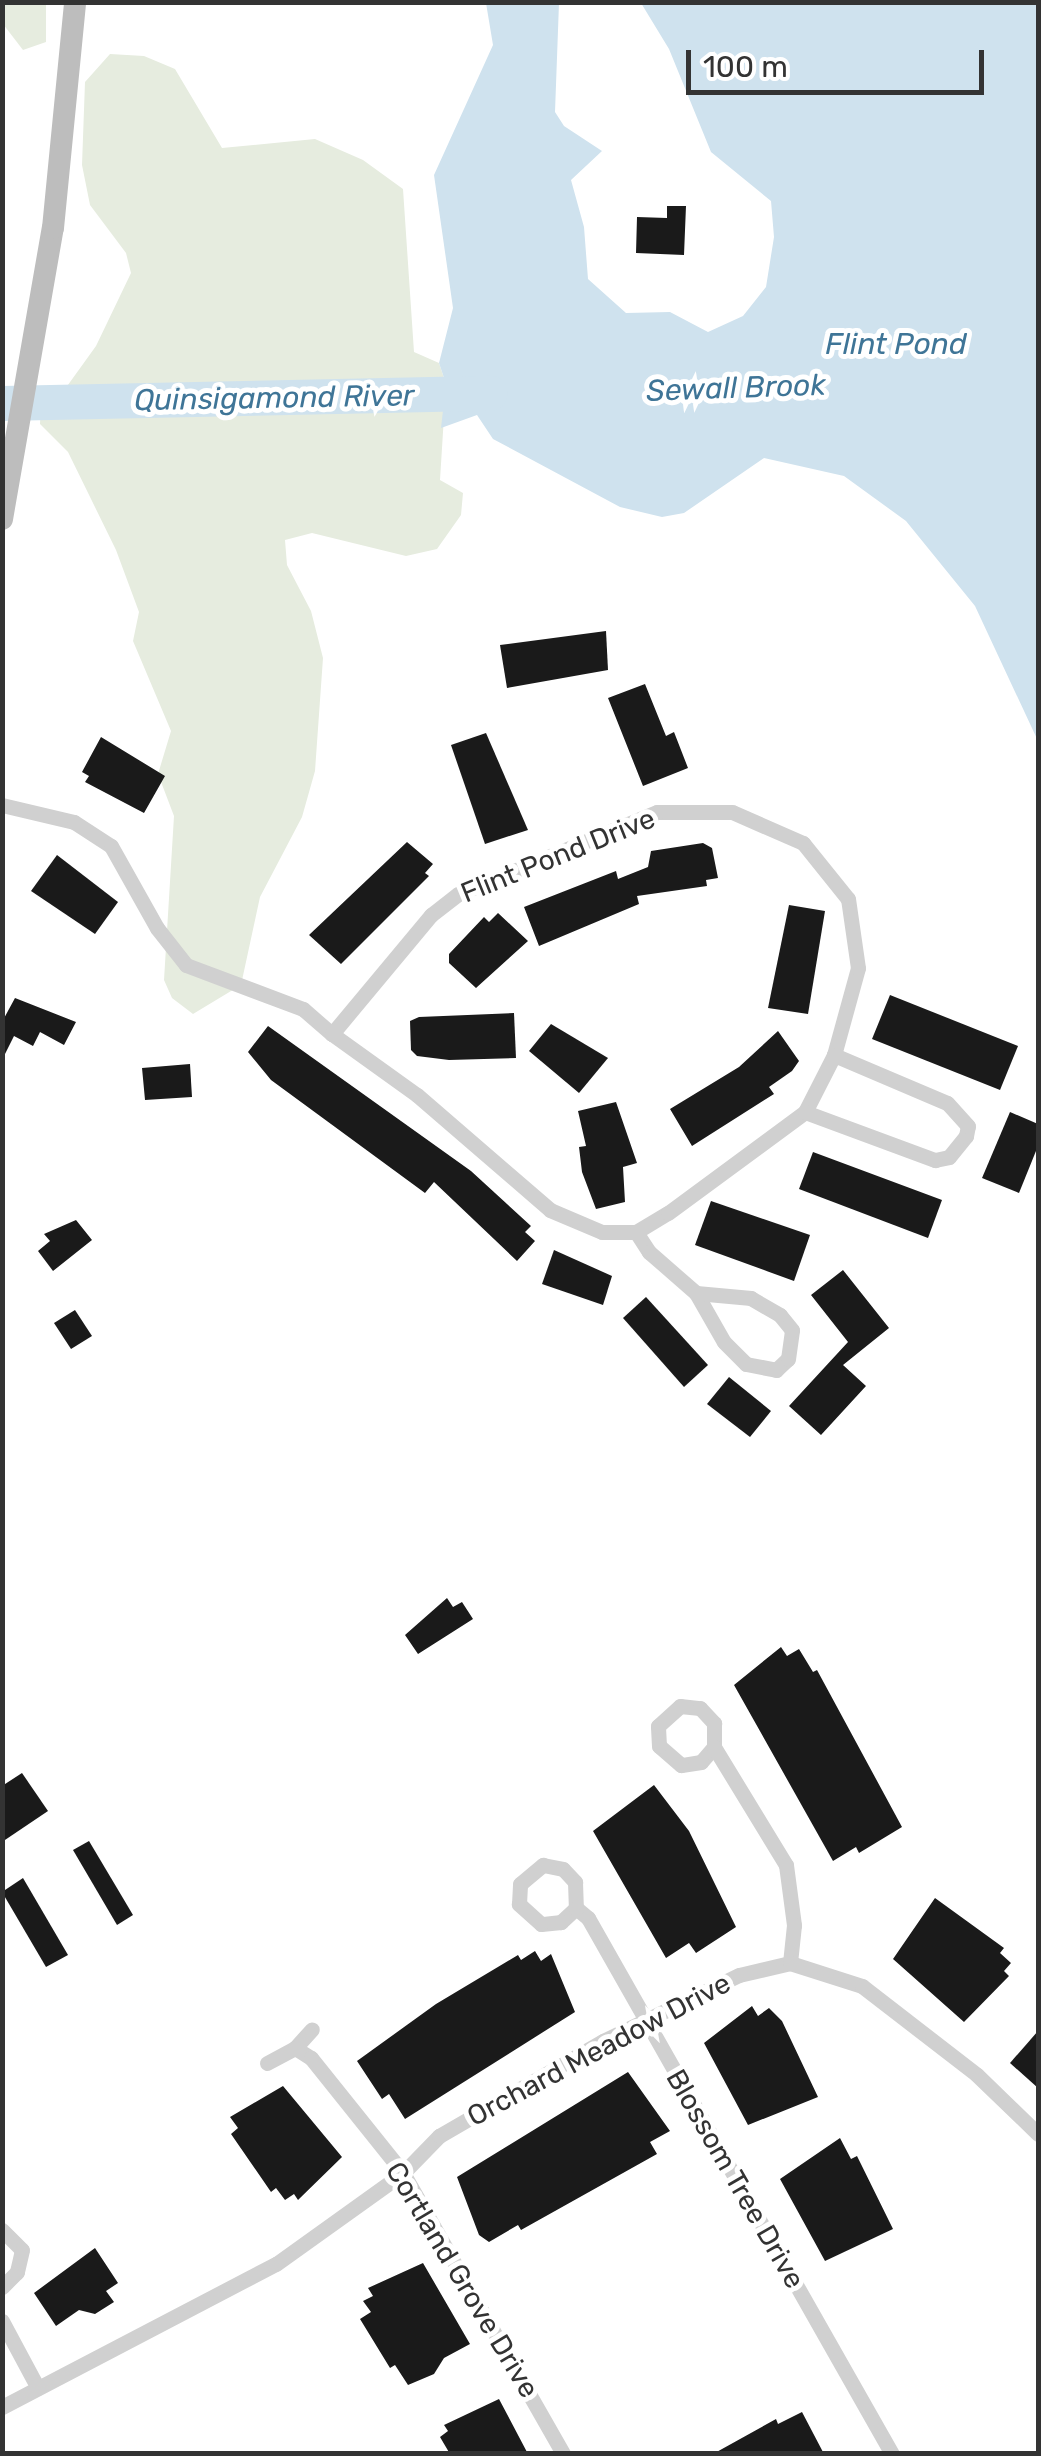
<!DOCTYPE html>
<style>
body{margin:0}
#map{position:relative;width:1041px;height:2456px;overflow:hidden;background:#fff;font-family:Rubik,sans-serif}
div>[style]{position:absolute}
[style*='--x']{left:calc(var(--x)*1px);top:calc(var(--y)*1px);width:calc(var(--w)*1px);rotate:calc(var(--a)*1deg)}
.green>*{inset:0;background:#e6ecdf}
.water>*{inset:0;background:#cfe2ee}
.river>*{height:35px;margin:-17.5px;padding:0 17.5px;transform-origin:17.5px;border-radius:17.5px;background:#cfe2ee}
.building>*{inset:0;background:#1a1a1a}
.street>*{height:15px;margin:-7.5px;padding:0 7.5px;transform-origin:7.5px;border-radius:7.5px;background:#d0d0d0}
.secondary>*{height:22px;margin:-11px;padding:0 11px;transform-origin:11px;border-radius:11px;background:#bdbdbd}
span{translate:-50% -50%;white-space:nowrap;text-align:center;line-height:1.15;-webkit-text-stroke:10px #fff;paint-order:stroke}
.street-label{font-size:28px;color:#333}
.water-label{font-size:30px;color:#3f7597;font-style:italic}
.frame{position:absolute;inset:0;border:5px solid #333;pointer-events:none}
.scale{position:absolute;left:686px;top:50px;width:298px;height:45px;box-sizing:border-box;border:5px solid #333;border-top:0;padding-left:12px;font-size:30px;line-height:35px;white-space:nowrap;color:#333;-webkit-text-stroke:8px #fff;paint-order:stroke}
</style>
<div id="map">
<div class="green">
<i style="clip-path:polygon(3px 2px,46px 3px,46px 42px,23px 50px,3px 24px)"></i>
<i style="clip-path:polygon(110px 54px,144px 56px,175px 69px,222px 148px,315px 139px,363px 160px,403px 189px,414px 352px,439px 363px,446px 384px,440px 480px,463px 493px,461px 515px,437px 549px,406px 556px,312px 533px,285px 540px,287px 565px,311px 611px,323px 658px,315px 771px,302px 817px,260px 897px,241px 985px,193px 1014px,172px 998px,164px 980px,174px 816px,158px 774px,171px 731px,133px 641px,139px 612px,116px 550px,68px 452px,40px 424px,41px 402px,60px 396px,96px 346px,131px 273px,126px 253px,90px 205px,82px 165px,85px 82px)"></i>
</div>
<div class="water">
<i style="clip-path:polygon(486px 3px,559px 3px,555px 112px,564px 126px,602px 151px,571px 180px,584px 227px,588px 279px,626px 313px,670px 312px,708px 332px,743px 316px,766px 287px,774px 237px,771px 201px,711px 152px,669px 49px,641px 3px,1038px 3px,1038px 741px,975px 606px,906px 521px,844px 476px,764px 458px,684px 513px,662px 517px,620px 507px,493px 439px,477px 415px,441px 428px,446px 384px,439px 363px,453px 308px,434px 175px,493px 45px)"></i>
</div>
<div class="river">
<i style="--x:2;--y:403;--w:488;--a:-1.2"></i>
</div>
<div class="building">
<i style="clip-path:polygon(667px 206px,686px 206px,684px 255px,636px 253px,637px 217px,667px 218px)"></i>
<i style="clip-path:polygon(606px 631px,608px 670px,507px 688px,500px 645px)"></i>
<i style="clip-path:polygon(645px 684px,666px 736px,674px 732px,688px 768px,643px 786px,608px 698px)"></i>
<i style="clip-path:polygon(486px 733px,528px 830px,485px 844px,451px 745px)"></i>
<i style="clip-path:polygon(101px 737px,165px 776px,144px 813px,85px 782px,89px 776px,82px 772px)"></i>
<i style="clip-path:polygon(407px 842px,433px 864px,425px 873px,429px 876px,341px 964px,309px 935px)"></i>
<i style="clip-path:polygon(703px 843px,712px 848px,718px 878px,706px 880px,707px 886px,637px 896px,639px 904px,539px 946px,524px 907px,616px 871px,618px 879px,648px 867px,651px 851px)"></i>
<i style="clip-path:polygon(57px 855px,118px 902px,95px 934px,31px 891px)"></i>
<i style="clip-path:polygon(789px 905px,825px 911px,808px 1014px,768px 1008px)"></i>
<i style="clip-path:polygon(498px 913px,528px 941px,476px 988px,449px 963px,449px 954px,484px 917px,489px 922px)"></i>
<i style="clip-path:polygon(890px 995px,1018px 1046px,1000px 1090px,872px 1039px)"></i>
<i style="clip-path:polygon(15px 998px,76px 1022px,64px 1045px,40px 1032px,33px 1046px,14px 1036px,2px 1060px,2px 1022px)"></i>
<i style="clip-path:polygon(514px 1013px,516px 1058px,449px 1060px,417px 1056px,411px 1050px,410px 1021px,419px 1017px)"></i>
<i style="clip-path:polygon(551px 1024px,608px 1058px,579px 1093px,529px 1051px)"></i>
<i style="clip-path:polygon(268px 1026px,471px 1171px,531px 1226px,525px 1232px,535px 1241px,517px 1261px,434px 1182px,425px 1193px,271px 1080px,248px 1052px)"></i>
<i style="clip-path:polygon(778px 1031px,799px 1061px,792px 1071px,769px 1087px,774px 1094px,692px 1146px,670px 1109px,739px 1067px)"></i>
<i style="clip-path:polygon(190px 1064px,192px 1097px,145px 1100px,142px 1068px)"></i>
<i style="clip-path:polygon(616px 1102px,637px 1163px,623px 1167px,625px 1202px,596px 1209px,582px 1172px,579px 1147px,586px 1146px,578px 1111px)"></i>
<i style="clip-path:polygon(1010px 1112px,1038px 1124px,1038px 1146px,1019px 1193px,982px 1178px)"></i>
<i style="clip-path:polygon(813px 1152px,942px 1200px,928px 1238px,799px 1189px)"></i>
<i style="clip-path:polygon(711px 1201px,810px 1235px,794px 1281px,695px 1245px)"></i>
<i style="clip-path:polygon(76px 1220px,92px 1240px,53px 1271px,38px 1251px,50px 1241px,44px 1234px)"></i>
<i style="clip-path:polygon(554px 1250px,612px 1276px,603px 1305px,542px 1284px)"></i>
<i style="clip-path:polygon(843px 1270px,889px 1328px,843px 1365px,866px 1386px,821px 1435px,789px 1406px,848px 1342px,811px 1295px)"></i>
<i style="clip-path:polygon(646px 1297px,708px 1365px,684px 1387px,623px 1318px)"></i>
<i style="clip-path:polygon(75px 1310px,92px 1336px,71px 1349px,54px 1323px)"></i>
<i style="clip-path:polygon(729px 1377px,771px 1411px,750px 1437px,707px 1404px)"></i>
<i style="clip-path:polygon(447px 1598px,453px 1607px,462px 1602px,473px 1619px,418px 1654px,405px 1635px)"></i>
<i style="clip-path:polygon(781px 1647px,787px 1656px,799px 1649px,813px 1672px,817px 1670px,902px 1827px,859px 1853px,856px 1847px,833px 1861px,734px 1685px)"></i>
<i style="clip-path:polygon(22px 1773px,48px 1811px,2px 1842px,2px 1786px)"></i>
<i style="clip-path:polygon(654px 1785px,689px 1831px,736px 1927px,696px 1953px,689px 1943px,666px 1958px,593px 1831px)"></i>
<i style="clip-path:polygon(89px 1841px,133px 1915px,117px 1925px,73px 1850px)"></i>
<i style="clip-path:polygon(23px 1878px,68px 1955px,46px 1967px,2px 1892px)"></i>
<i style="clip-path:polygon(935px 1898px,1004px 1948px,1000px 1953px,1011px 1963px,1004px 1971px,1009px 1976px,964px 2022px,893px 1959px)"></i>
<i style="clip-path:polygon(535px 1951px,541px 1961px,551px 1954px,575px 2012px,405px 2119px,389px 2094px,382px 2099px,357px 2061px,436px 2004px,518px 1955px,521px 1960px)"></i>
<i style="clip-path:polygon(752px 2006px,758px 2016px,769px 2008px,782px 2021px,818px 2097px,748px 2125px,704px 2043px)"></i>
<i style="clip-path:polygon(1038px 2031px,1038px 2088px,1010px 2063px)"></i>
<i style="clip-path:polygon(628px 2072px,670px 2131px,650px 2142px,657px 2154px,521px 2230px,518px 2225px,489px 2242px,479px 2235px,457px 2177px)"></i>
<i style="clip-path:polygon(283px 2086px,342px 2157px,298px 2200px,294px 2194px,285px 2200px,276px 2188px,271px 2192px,231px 2134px,238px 2128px,230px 2117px)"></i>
<i style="clip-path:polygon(840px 2138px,851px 2159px,857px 2156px,893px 2229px,825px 2261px,780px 2179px)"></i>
<i style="clip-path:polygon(95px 2248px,118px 2283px,106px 2291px,114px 2302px,95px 2314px,79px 2310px,56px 2326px,34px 2293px)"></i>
<i style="clip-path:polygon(423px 2263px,470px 2344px,444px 2358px,434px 2374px,408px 2385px,395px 2365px,390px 2368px,360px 2319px,371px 2312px,363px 2301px,373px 2296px,368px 2288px)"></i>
<i style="clip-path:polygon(499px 2399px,528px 2454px,450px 2454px,440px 2437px,448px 2431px,444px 2425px)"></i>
<i style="clip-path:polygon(802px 2412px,824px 2454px,713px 2454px,776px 2419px,778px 2424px)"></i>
</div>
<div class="street">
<i style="--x:2;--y:805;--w:74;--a:13.3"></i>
<i style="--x:74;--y:822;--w:44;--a:33"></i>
<i style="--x:111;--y:846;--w:94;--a:60.7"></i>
<i style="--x:157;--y:928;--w:47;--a:51.9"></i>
<i style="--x:186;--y:965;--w:125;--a:20.6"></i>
<i style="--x:303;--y:1009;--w:38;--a:41"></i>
<i style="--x:332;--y:1034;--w:105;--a:35.7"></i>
<i style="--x:417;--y:1095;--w:176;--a:40.8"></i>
<i style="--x:550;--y:1210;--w:56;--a:22.9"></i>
<i style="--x:602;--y:1232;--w:34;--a:0"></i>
<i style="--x:636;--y:1232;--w:37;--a:-31"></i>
<i style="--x:668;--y:1213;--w:170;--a:-36.4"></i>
<i style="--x:805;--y:1112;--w:64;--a:-63"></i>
<i style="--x:834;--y:1055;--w:90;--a:-74.6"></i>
<i style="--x:858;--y:968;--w:70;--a:-98.2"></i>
<i style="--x:848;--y:899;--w:72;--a:-128.8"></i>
<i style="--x:803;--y:843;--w:77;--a:-156.4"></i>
<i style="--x:732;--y:812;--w:75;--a:180"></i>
<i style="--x:657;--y:812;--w:215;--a:157.6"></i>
<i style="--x:458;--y:894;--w:34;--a:142"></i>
<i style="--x:431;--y:915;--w:155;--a:129.8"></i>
<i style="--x:805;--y:1112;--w:139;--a:20.3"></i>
<i style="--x:935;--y:1160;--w:14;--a:-12"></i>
<i style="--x:949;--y:1157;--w:27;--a:-51"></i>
<i style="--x:966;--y:1136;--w:10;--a:-79"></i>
<i style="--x:968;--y:1126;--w:31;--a:-132"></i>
<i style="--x:947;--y:1103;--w:123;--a:-157"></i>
<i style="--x:636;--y:1232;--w:24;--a:57"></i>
<i style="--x:649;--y:1252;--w:62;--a:41.1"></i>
<i style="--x:696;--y:1293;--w:56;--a:60.3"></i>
<i style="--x:724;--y:1342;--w:31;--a:45"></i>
<i style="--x:746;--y:1364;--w:31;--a:11"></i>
<i style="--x:776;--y:1370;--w:16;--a:-43"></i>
<i style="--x:788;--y:1359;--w:29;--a:-82"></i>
<i style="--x:792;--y:1330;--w:19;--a:-129"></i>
<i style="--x:780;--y:1315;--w:34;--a:-150"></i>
<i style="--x:751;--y:1298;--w:55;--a:-174.8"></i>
<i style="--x:714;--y:1747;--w:20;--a:131"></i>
<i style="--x:701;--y:1762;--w:20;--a:171"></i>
<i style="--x:681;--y:1765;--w:29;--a:-139"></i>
<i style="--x:659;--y:1746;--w:20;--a:-93"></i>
<i style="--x:658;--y:1726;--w:30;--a:-42"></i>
<i style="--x:680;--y:1706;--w:20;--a:6"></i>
<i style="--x:700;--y:1708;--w:21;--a:47"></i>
<i style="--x:714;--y:1723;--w:24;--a:90"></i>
<i style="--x:714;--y:1747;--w:138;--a:58.6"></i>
<i style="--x:786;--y:1865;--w:61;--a:82.4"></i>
<i style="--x:794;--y:1925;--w:38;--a:96"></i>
<i style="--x:576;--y:1908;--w:21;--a:137"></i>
<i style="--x:561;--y:1922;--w:20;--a:174"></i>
<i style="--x:541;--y:1924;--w:30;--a:-138"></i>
<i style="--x:519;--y:1904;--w:20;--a:-87"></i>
<i style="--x:520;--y:1884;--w:30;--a:-40"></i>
<i style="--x:543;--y:1865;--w:20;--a:11"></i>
<i style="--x:563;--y:1869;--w:18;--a:47"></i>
<i style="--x:575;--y:1882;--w:26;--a:88"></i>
<i style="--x:576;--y:1908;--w:16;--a:40"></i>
<i style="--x:588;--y:1918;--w:616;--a:60.44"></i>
<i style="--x:295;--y:2048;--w:25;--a:-48"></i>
<i style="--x:267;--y:2063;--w:32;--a:-28"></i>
<i style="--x:295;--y:2048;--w:19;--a:32"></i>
<i style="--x:311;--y:2058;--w:147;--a:51.3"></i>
<i style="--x:403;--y:2173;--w:323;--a:60.3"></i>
<i style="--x:2;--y:2230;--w:28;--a:45"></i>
<i style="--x:22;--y:2250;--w:23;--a:103"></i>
<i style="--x:17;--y:2272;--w:21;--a:135"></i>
<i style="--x:2;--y:2321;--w:76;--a:61.8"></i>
<i style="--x:2;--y:2407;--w:309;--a:-27.6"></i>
<i style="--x:276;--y:2264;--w:156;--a:-35.6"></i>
<i style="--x:403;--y:2173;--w:52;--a:-45.8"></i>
<i style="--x:439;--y:2136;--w:190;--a:-30.1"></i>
<i style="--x:603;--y:2041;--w:151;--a:-25.9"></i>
<i style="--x:739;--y:1975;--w:52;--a:-13.2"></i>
<i style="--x:790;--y:1963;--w:76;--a:17.7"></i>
<i style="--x:862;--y:1986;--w:145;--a:37.7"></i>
<i style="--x:977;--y:2075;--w:85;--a:44"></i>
</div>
<div class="secondary">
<i style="--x:2;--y:519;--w:295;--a:-80.1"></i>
<i style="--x:53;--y:228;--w:227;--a:-84.4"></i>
</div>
<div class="street-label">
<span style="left:558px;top:856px;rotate:-22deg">Flint Pond Drive</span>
<span style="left:599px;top:2050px;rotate:-28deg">Orchard Meadow Drive</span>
<span style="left:735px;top:2179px;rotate:60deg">Blossom Tree Drive</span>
<span style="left:462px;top:2280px;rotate:59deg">Cortland Grove Drive</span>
</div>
<div class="water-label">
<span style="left:896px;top:344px">Flint Pond</span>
<span style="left:736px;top:388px;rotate:-2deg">Sewall Brook</span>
<span style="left:274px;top:398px;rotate:-1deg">Quinsigamond River</span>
</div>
<div class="frame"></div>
<div class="scale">100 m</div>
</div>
